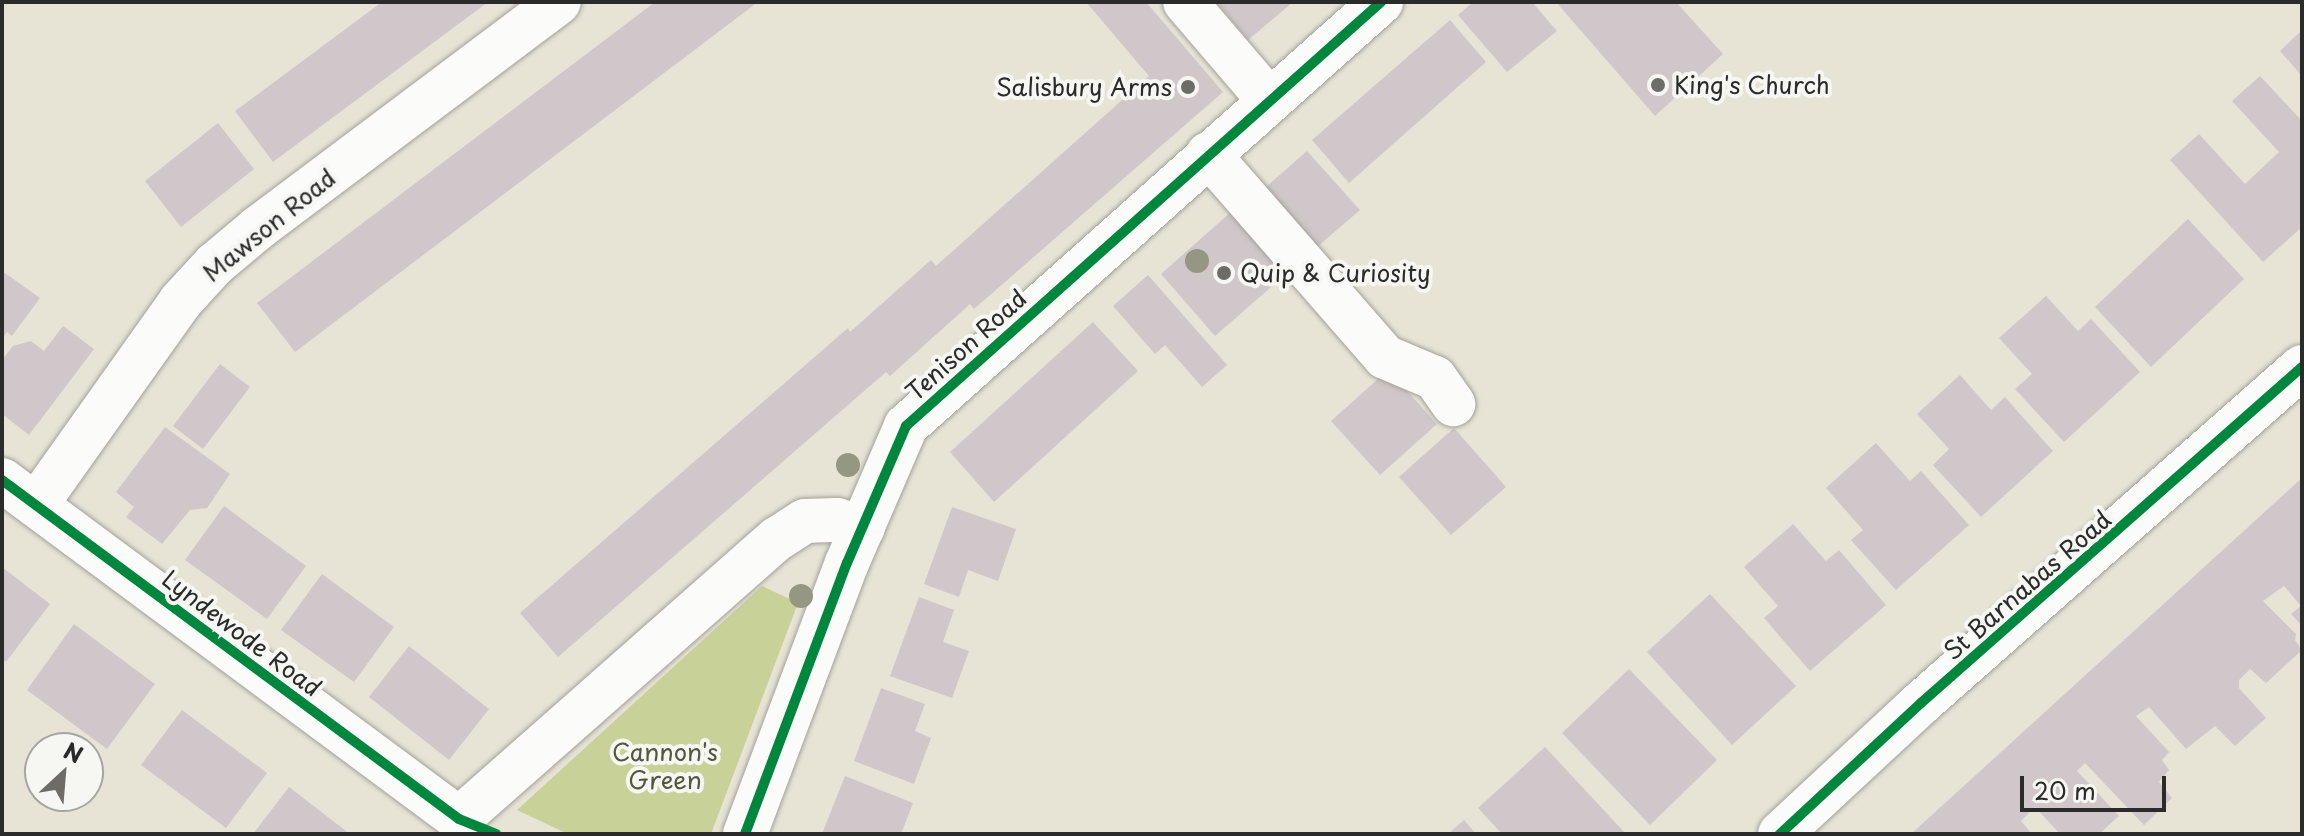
<!DOCTYPE html>
<style>
body{margin:0}
#map{position:relative;width:2304px;height:836px;overflow:hidden;background:#e7e4d6;font-family:"Playpen Sans",sans-serif}
div>[style]{position:absolute}
[style*='--x']{left:calc(var(--x)*1px);top:calc(var(--y)*1px);width:calc(var(--w)*1px);rotate:calc(var(--a)*1deg)}
.green>*{inset:0;background:#c8d198}
.building>*{inset:0;background:#cfc7c9}
.roads{filter:drop-shadow(0 0 2px #a3a19a) drop-shadow(0 0 2px #a3a19a)}
.minor>*{height:44px;margin:-22px;padding:0 22px;transform-origin:22px;border-radius:22px;background:#fbfbf9}
.cycleway>*{height:10px;margin:-5px;padding:0 5px;transform-origin:5px;border-radius:5px;background:#00873e}
.trees>*{width:24px;height:24px;margin:-12px;border-radius:50%;background:#969782}
.dots>*{width:22px;height:22px;translate:-50% -50%;box-sizing:border-box;border:4px solid #f6f6f2;border-radius:50%}
span{translate:-50% -50%;white-space:nowrap;text-align:center;line-height:1.15;-webkit-text-stroke:8px #f6f6f2;paint-order:stroke}
.poi-label{font-size:24px;color:#2b2b2b}
.left{translate:0 -50%;text-align:left}
.right{translate:-100% -50%;text-align:right}
.street-label{font-size:24px;color:#2b2b2b}
.park-label{font-size:24px;color:#53583d}
.frame{position:absolute;inset:0;border:4px solid #2b2b2b;pointer-events:none}
.north{position:absolute;left:24px;top:732px;width:80px;height:80px;box-sizing:border-box;background:#f6f6f2;border:2px solid #a5a5a2;border-radius:50%;rotate:26deg;font-size:22px;font-weight:700;line-height:32px;text-align:center;color:#2b2b2b}
.north::after{content:'';display:block;margin:auto;width:28px;height:36px;background:#6d6c67;clip-path:polygon(50% 0,100% 100%,50% 72%,0 100%)}
.scale{position:absolute;left:2020px;top:776px;width:146px;height:36px;box-sizing:border-box;border:4px solid #2b2b2b;border-top:0;padding-left:10px;font-size:24px;line-height:28px;white-space:nowrap;color:#2b2b2b;-webkit-text-stroke:6px #f6f6f2;paint-order:stroke}
</style>
<div id="map">
<div class="green">
<i style="clip-path:polygon(762px 586px,798px 603px,711px 834px,568px 834px,517px 810px)"></i>
</div>
<div class="building">
<i style="clip-path:polygon(382px 2px,488px 2px,273px 162px,235px 111px)"></i>
<i style="clip-path:polygon(655px 2px,758px 2px,295px 352px,257px 303px)"></i>
<i style="clip-path:polygon(1086px 2px,1146px 2px,1223px 92px,974px 309px,970px 304px,890px 376px,886px 372px,558px 657px,520px 613px,848px 328px,850px 332px,931px 260px,936px 266px,1149px 76px)"></i>
<i style="clip-path:polygon(1216px 2px,1293px 2px,1248px 40px)"></i>
<i style="clip-path:polygon(1473px 2px,1532px 2px,1557px 31px,1507px 72px,1458px 15px)"></i>
<i style="clip-path:polygon(1556px 2px,1676px 2px,1723px 54px,1655px 116px)"></i>
<i style="clip-path:polygon(1450px 20px,1486px 62px,1349px 183px,1312px 140px)"></i>
<i style="clip-path:polygon(2302px 30px,2302px 76px,2280px 51px)"></i>
<i style="clip-path:polygon(2260px 76px,2302px 121px,2302px 227px,2263px 262px,2170px 160px,2199px 134px,2245px 184px,2279px 152px,2232px 101px)"></i>
<i style="clip-path:polygon(218px 123px,254px 169px,181px 227px,145px 181px)"></i>
<i style="clip-path:polygon(1307px 151px,1360px 210px,1317px 247px,1265px 188px)"></i>
<i style="clip-path:polygon(1232px 211px,1287px 273px,1215px 336px,1161px 274px)"></i>
<i style="clip-path:polygon(2188px 219px,2244px 279px,2151px 367px,2095px 307px)"></i>
<i style="clip-path:polygon(2px 271px,40px 298px,12px 336px,7px 332px,2px 339px)"></i>
<i style="clip-path:polygon(1148px 275px,1227px 365px,1202px 387px,1165px 345px,1155px 354px,1113px 306px)"></i>
<i style="clip-path:polygon(2046px 296px,2078px 331px,2091px 319px,2140px 372px,2064px 442px,2015px 389px,2032px 374px,1999px 338px)"></i>
<i style="clip-path:polygon(1093px 322px,1138px 371px,994px 502px,950px 452px)"></i>
<i style="clip-path:polygon(63px 326px,94px 349px,29px 435px,2px 414px,2px 360px,13px 346px,31px 341px,44px 351px)"></i>
<i style="clip-path:polygon(220px 364px,250px 387px,203px 449px,173px 426px)"></i>
<i style="clip-path:polygon(1388px 370px,1437px 424px,1380px 475px,1331px 421px)"></i>
<i style="clip-path:polygon(1960px 375px,1991px 410px,2005px 397px,2053px 451px,1981px 517px,1933px 465px,1949px 449px,1917px 414px)"></i>
<i style="clip-path:polygon(165px 427px,230px 474px,207px 508px,190px 510px,162px 544px,126px 517px,134px 507px,116px 492px)"></i>
<i style="clip-path:polygon(1454px 428px,1506px 487px,1451px 535px,1399px 477px)"></i>
<i style="clip-path:polygon(1876px 443px,1910px 481px,1921px 471px,1969px 525px,1896px 590px,1851px 540px,1863px 530px,1826px 488px)"></i>
<i style="clip-path:polygon(2302px 478px,2302px 626px,2291px 614px,2301px 606px,2284px 586px,2263px 601px,2296px 634px,2295px 640px,2302px 650px,2266px 683px,2250px 669px,2239px 680px,2239px 688px,2266px 718px,2235px 746px,2215px 726px,2186px 749px,2149px 707px,2136px 716px,2169px 752px,2162px 760px,2169px 770px,2159px 782px,2172px 798px,2144px 825px,2085px 763px,2077px 771px,2119px 816px,2099px 834px,2060px 834px,2035px 807px,2021px 821px,2032px 834px,1911px 834px)"></i>
<i style="clip-path:polygon(224px 506px,306px 566px,267px 619px,185px 560px)"></i>
<i style="clip-path:polygon(952px 507px,1016px 529px,998px 581px,968px 570px,959px 597px,924px 584px)"></i>
<i style="clip-path:polygon(1793px 524px,1826px 561px,1839px 550px,1886px 605px,1810px 671px,1764px 618px,1778px 606px,1744px 567px)"></i>
<i style="clip-path:polygon(2px 567px,50px 604px,6px 662px,2px 659px)"></i>
<i style="clip-path:polygon(322px 574px,394px 627px,354px 682px,281px 630px)"></i>
<i style="clip-path:polygon(1710px 594px,1796px 686px,1732px 745px,1647px 652px)"></i>
<i style="clip-path:polygon(919px 597px,954px 610px,943px 642px,969px 651px,952px 698px,890px 676px)"></i>
<i style="clip-path:polygon(74px 624px,155px 684px,107px 749px,27px 690px)"></i>
<i style="clip-path:polygon(409px 646px,489px 709px,449px 760px,369px 697px)"></i>
<i style="clip-path:polygon(1629px 669px,1717px 760px,1650px 825px,1562px 733px)"></i>
<i style="clip-path:polygon(881px 688px,925px 704px,915px 731px,931px 738px,914px 784px,854px 761px)"></i>
<i style="clip-path:polygon(182px 710px,267px 773px,226px 828px,141px 765px)"></i>
<i style="clip-path:polygon(1545px 747px,1626px 834px,1502px 834px,1478px 808px)"></i>
<i style="clip-path:polygon(845px 776px,913px 803px,901px 834px,822px 834px)"></i>
<i style="clip-path:polygon(289px 787px,333px 821px,350px 834px,253px 834px)"></i>
<i style="clip-path:polygon(1464px 820px,1476px 834px,1448px 834px)"></i>
</div>
<div class="roads">
<div class="minor">
<i style="--x:1185;--y:2;--w:128;--a:49.4"></i>
<i style="--x:1208;--y:154;--w:269;--a:48.9"></i>
<i style="--x:1385;--y:357;--w:54;--a:22.8"></i>
<i style="--x:1435;--y:378;--w:32;--a:55"></i>
<i style="--x:2;--y:480;--w:569;--a:36.57"></i>
<i style="--x:459;--y:819;--w:424;--a:-41.4"></i>
<i style="--x:777;--y:539;--w:33;--a:-33"></i>
<i style="--x:805;--y:521;--w:32;--a:-2"></i>
<i style="--x:837;--y:520;--w:27;--a:17"></i>
<i style="--x:36;--y:505;--w:249;--a:-54.6"></i>
<i style="--x:180;--y:302;--w:52;--a:-47.4"></i>
<i style="--x:215;--y:264;--w:56;--a:-39.9"></i>
<i style="--x:258;--y:228;--w:376;--a:-36.9"></i>
<i style="--x:745;--y:834;--w:290;--a:-69.4"></i>
<i style="--x:847;--y:563;--w:149;--a:-66.7"></i>
<i style="--x:906;--y:426;--w:637;--a:-41.75"></i>
<i style="--x:1780;--y:834;--w:192;--a:-42.9"></i>
<i style="--x:1921;--y:703;--w:508;--a:-41.41"></i>
</div>
</div>
<div class="cycleway">
<i style="--x:2;--y:480;--w:569;--a:36.57"></i>
<i style="--x:459;--y:819;--w:40;--a:22"></i>
<i style="--x:745;--y:834;--w:290;--a:-69.4"></i>
<i style="--x:847;--y:563;--w:149;--a:-66.7"></i>
<i style="--x:906;--y:426;--w:637;--a:-41.75"></i>
<i style="--x:1780;--y:834;--w:192;--a:-42.9"></i>
<i style="--x:1921;--y:703;--w:508;--a:-41.41"></i>
</div>
<div class="trees">
<i style="left:1197px;top:261px"></i>
<i style="left:848px;top:465px"></i>
<i style="left:801px;top:596px"></i>
</div>
<div class="dots">
<i style="left:1658px;top:85px;background:#6d6c67"></i>
<i style="left:1188px;top:87px;background:#6d6c67"></i>
<i style="left:1224px;top:273px;background:#6d6c67"></i>
</div>
<div class="poi-label">
<span class="left" style="left:1674px;top:85px">King's Church</span>
<span class="right" style="left:1172px;top:87px">Salisbury Arms</span>
<span class="left" style="left:1240px;top:273px">Quip &amp; Curiosity</span>
</div>
<div class="street-label">
<span style="left:269px;top:225px;rotate:-39deg">Mawson Road</span>
<span style="left:966px;top:345px;rotate:-42deg">Tenison Road</span>
<span style="left:2027px;top:585px;rotate:-41deg">St Barnabas Road</span>
<span style="left:242px;top:633px;rotate:37deg">Lyndewode Road</span>
</div>
<div class="park-label">
<span style="left:665px;top:766px">Cannon's<br>Green</span>
</div>
<div class="frame"></div>
<div class="north">N</div>
<div class="scale">20 m</div>
</div>
